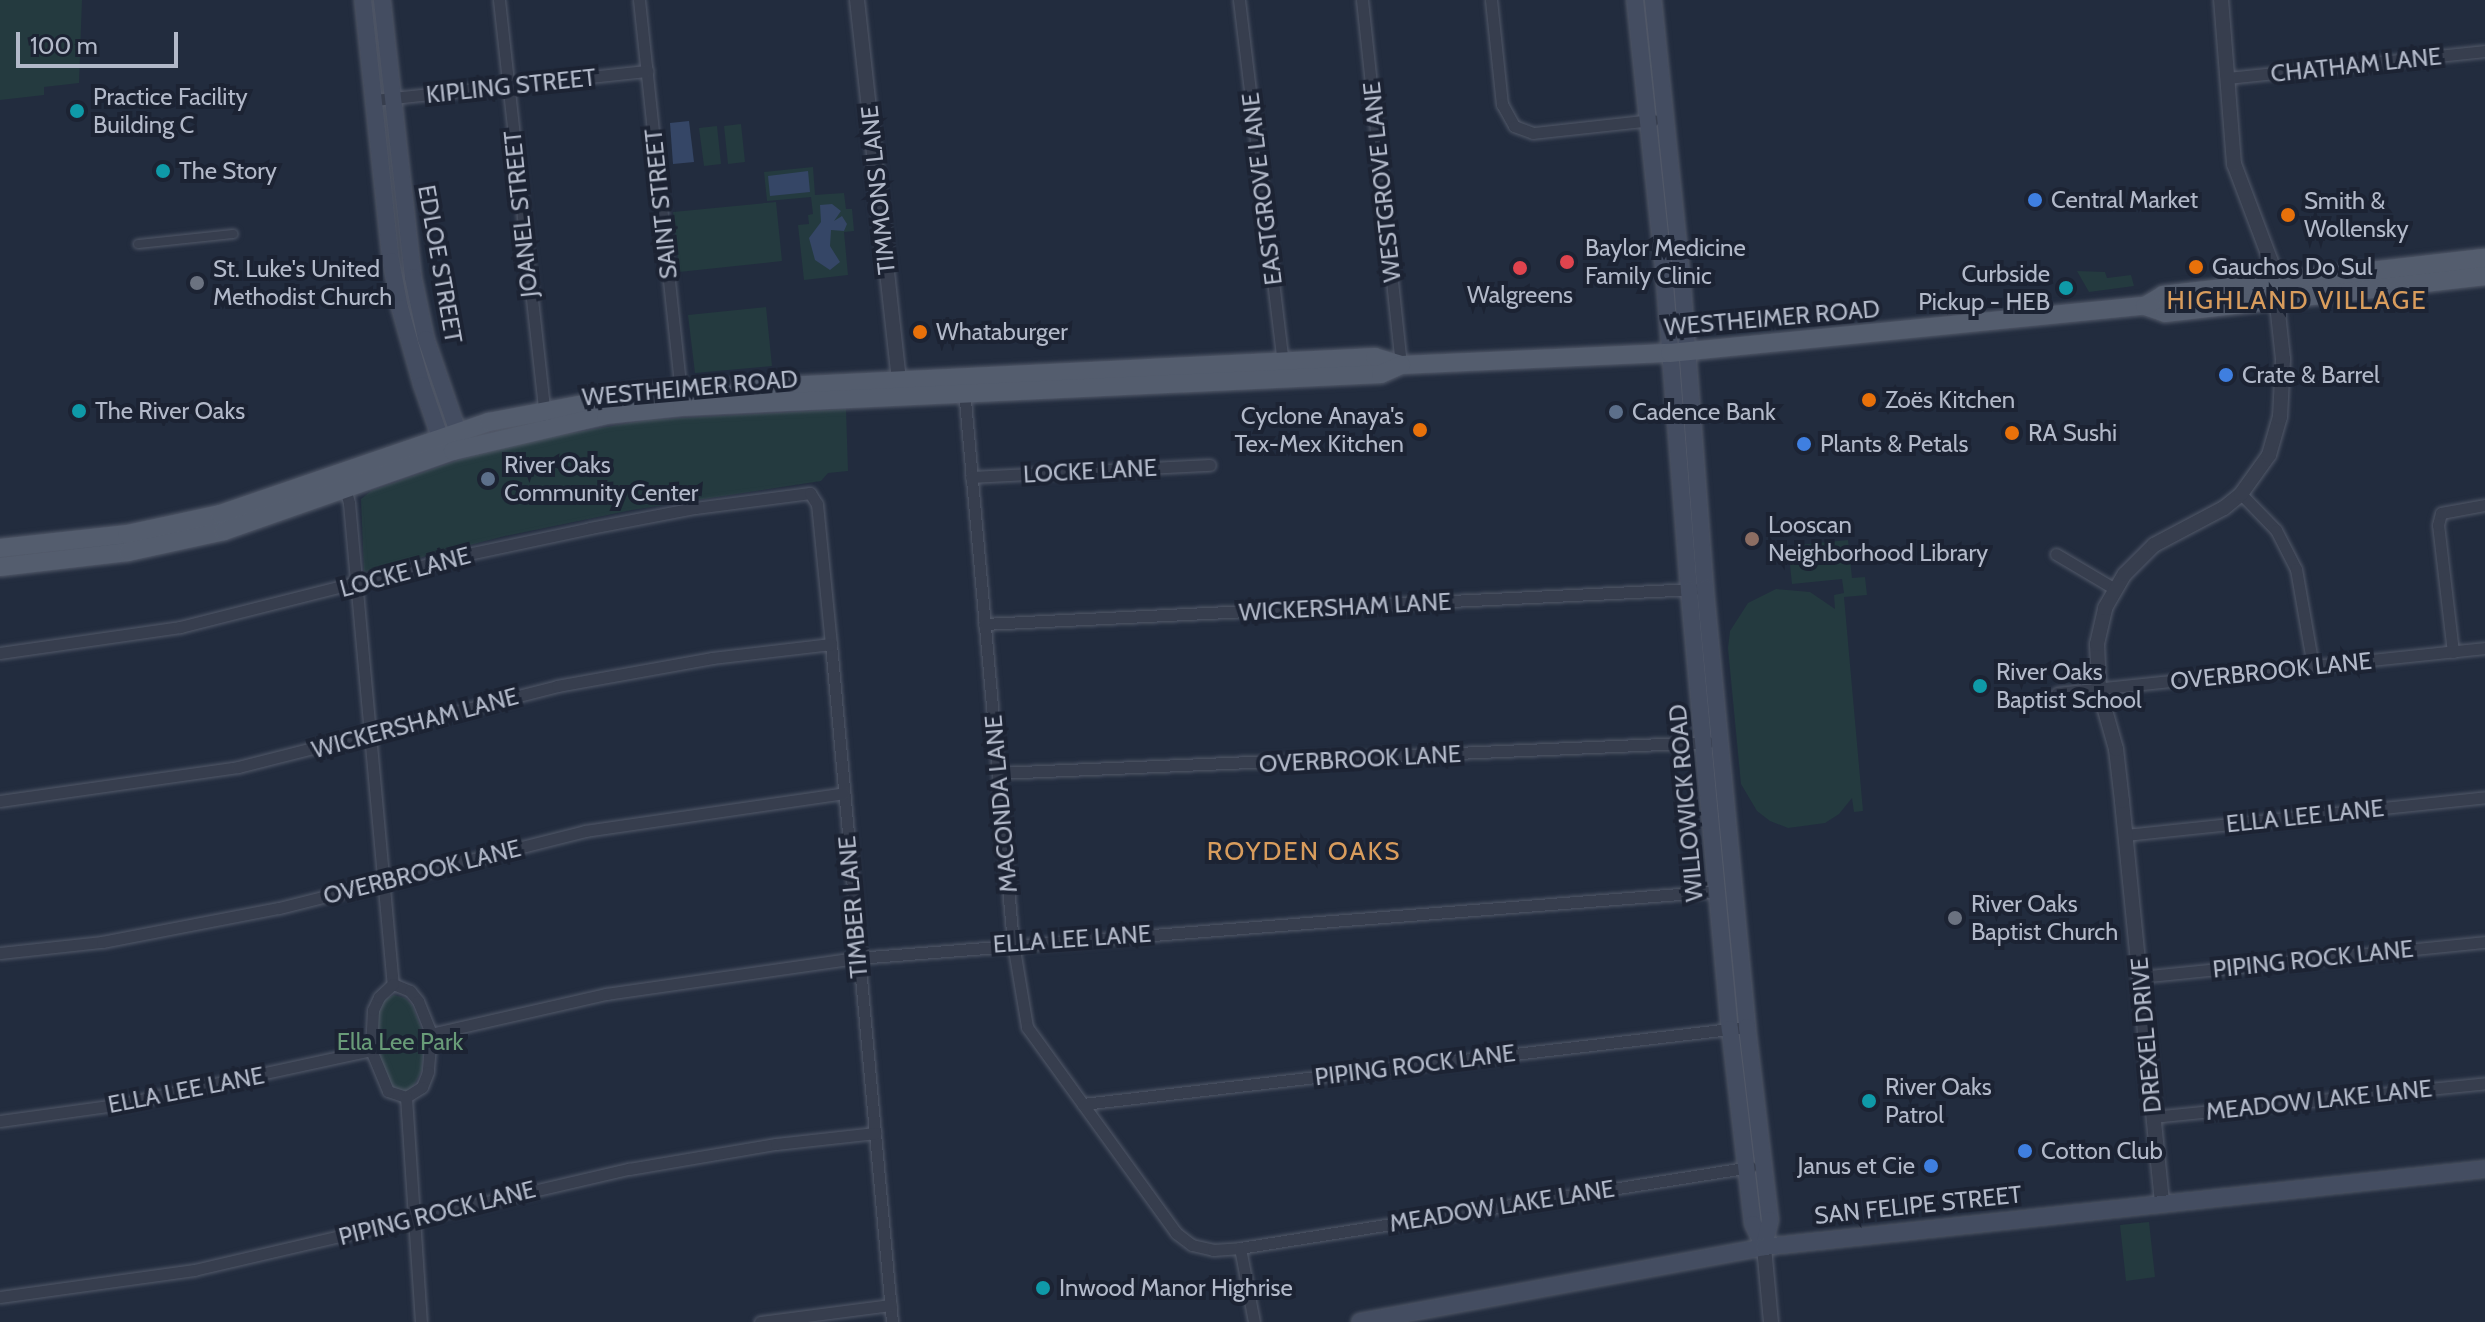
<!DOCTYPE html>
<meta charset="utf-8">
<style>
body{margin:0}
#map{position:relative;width:2485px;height:1322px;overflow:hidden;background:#222c3e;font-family:Cabin,sans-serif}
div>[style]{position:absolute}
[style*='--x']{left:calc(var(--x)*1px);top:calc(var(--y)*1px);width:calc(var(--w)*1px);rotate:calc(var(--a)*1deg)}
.green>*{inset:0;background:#243a3f}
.water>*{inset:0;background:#354666}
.roads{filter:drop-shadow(0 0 2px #525969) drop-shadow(0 0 2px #525969)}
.pedestrian>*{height:8px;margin:-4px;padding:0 4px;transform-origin:4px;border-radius:4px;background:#373e4e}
.minor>*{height:11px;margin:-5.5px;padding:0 5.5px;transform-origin:5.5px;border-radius:5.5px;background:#373e4e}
.tertiary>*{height:14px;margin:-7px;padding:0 7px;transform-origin:7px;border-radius:7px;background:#373e4e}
.secondary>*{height:16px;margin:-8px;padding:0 8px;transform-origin:8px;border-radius:8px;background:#444d61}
.primary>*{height:18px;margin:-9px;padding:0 9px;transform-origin:9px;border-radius:9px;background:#545d6e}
.dots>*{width:22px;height:22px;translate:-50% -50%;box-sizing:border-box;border:4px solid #1c2333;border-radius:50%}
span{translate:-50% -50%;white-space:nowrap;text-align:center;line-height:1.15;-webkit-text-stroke:8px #1c2333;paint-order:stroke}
.street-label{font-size:24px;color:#b2b9c9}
.poi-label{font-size:24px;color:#b2b9c9}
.left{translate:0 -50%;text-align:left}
.right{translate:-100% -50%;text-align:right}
.park-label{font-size:24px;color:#689b78}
.neighbourhood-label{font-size:26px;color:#d99d5d;letter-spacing:2px}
.scale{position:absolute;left:16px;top:32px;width:162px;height:36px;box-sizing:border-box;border:4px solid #b2b9c9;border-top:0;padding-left:10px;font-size:24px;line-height:28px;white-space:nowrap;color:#b2b9c9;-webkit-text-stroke:6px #1c2333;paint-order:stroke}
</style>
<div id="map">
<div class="green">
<i style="clip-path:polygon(0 0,82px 0,79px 83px,44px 87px,44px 95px,0 100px)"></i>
<i style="clip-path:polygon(741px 124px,745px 162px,728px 164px,724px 126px)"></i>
<i style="clip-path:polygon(717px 126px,721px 164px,704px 166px,699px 128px)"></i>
<i style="clip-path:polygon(813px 167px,815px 195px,844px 193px,846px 209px,852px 209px,854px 231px,844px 232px,848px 275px,804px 280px,798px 225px,809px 224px,808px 215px,813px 214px,811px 197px,767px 201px,764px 172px)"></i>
<i style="clip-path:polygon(776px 202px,782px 261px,679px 272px,673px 212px)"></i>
<i style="clip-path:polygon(2077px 271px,2105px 272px,2107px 278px,2131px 275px,2134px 286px,2089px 292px)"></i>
<i style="clip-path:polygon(766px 307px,772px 366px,695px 373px,688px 315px)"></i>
<i style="clip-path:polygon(846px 409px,848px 471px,828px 473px,821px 481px,632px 510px,505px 536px,364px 572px,361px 499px,371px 491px,461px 459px,548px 437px,647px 420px)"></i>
<i style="clip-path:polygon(1848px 540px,1852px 578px,1865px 577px,1867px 595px,1844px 597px,1863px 811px,1854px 812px,1852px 798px,1839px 814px,1825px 823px,1788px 828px,1770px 821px,1757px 811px,1741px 784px,1728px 648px,1730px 631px,1748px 603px,1776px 589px,1810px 592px,1835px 609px,1834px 595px,1844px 593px,1842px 579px,1792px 584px,1788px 546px)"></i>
<i style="clip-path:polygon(394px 995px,405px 998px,412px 1005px,424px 1035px,422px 1070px,413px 1087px,406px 1092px,392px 1087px,376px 1049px,378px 1011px,384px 1000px)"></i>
<i style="clip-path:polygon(2149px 1222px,2155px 1277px,2126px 1281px,2120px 1225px)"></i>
</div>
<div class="water">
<i style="clip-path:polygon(689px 121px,694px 162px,673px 164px,670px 123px)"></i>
<i style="clip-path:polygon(808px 171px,810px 192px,770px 196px,768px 176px)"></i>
<i style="clip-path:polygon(832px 204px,841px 211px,834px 221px,842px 216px,847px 224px,844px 231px,831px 230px,830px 246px,840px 262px,830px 270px,815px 260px,809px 238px,821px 222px,820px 205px)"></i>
</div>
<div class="roads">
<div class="pedestrian">
<i style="--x:138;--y:244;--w:96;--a:-6"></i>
</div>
<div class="minor">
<i style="--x:499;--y:0;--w:418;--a:83.7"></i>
<i style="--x:639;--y:0;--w:397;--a:83.9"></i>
<i style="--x:1239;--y:0;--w:368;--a:83.1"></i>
<i style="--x:1362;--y:0;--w:367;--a:83.9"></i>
<i style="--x:1491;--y:0;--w:105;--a:84"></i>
<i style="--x:1502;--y:104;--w:25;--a:61"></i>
<i style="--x:1514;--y:126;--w:20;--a:20"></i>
<i style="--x:1533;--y:133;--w:121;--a:-6.2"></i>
<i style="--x:2228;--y:78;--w:258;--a:-6"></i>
<i style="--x:375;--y:100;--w:274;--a:-6.1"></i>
<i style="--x:964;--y:389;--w:556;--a:84.95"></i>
<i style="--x:1013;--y:943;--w:85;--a:80.5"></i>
<i style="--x:1027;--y:1027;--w:254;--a:54.1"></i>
<i style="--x:1176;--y:1233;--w:20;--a:37"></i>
<i style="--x:1192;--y:1245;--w:22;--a:13"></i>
<i style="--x:1213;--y:1250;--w:27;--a:-4"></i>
<i style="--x:1240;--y:1248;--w:517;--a:-9.01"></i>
<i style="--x:971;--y:477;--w:239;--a:-2.9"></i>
<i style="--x:344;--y:484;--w:20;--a:75"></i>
<i style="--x:349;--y:503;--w:483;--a:84.8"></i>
<i style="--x:2241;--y:494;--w:50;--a:45.8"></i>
<i style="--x:2276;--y:530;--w:44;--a:62.9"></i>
<i style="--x:2296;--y:569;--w:98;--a:80.1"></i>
<i style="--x:2056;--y:554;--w:69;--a:30.7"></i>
<i style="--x:984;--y:624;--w:711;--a:-2.82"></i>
<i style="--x:2453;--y:652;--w:128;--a:-96.7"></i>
<i style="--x:2438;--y:525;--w:12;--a:-76"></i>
<i style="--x:2441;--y:513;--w:45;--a:-10.3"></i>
<i style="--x:0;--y:653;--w:182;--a:-8.2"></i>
<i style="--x:180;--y:627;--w:297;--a:-14.2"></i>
<i style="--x:468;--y:554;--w:125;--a:-12"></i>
<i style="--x:590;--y:528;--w:107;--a:-10.8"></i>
<i style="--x:695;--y:508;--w:116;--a:-7.4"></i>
<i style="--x:810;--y:493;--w:13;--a:58"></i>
<i style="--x:817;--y:504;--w:141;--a:84.3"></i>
<i style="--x:831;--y:644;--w:681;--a:84.86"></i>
<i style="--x:2057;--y:693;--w:430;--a:-6"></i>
<i style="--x:998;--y:773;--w:711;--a:-2.5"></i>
<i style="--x:0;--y:801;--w:240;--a:-8.1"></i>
<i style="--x:238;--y:767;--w:329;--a:-14.2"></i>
<i style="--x:557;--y:686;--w:158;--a:-10.2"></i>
<i style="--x:712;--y:658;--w:120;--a:-6.7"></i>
<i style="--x:2126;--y:835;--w:361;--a:-6"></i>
<i style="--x:0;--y:953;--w:103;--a:-6.2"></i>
<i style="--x:102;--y:942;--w:180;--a:-10.9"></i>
<i style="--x:279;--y:908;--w:316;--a:-14.1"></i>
<i style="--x:585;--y:831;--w:262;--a:-8.3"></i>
<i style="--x:2140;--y:977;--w:347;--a:-5.8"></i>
<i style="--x:393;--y:984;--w:18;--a:22"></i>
<i style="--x:410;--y:991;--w:13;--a:51"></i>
<i style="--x:418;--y:1001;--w:35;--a:68"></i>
<i style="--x:431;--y:1034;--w:38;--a:95"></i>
<i style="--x:428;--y:1072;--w:16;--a:112"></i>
<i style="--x:422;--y:1087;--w:19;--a:148"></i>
<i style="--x:406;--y:1097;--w:19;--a:-162"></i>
<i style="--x:388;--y:1091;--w:44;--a:-112.5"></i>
<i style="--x:371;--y:1050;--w:40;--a:-87.1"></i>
<i style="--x:373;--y:1010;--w:14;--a:-65"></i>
<i style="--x:379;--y:997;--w:19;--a:-43"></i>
<i style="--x:431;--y:1034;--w:180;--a:-12.9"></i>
<i style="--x:606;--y:994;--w:254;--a:-8.2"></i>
<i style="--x:857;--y:958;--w:864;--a:-4.45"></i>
<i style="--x:406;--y:1097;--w:225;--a:86.2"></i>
<i style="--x:1083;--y:1104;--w:668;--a:-6.61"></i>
<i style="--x:2153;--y:1117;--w:334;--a:-5.8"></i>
<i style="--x:0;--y:1121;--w:123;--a:-7.9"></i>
<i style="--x:122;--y:1104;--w:255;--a:-12.2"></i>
<i style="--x:1240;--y:1248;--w:75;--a:79.3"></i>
<i style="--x:0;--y:1297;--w:196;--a:-7.9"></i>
<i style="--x:194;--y:1270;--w:447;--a:-13.1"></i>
<i style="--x:629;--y:1169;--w:149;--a:-9.7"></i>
<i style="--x:776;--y:1144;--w:100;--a:-6.3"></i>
<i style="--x:760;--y:1322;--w:132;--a:-7.4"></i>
</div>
<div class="tertiary">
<i style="--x:857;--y:0;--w:381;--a:83.7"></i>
<i style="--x:2162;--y:1202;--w:403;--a:-95.7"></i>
<i style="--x:2122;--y:801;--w:52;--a:-96.6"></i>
<i style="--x:2116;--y:749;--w:62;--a:-105.8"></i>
<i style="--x:2099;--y:689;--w:45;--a:-92.5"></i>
<i style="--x:2097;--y:644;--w:37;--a:-77"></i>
<i style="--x:2105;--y:608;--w:39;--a:-60"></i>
<i style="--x:2125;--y:574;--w:41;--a:-45"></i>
<i style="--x:2154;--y:545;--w:79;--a:-27.9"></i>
<i style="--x:2224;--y:508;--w:22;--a:-39"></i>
<i style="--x:2241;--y:494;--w:48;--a:-54.3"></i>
<i style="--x:2269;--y:455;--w:40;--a:-74"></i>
<i style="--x:2280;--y:417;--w:58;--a:-87"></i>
<i style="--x:2283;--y:359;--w:93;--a:-96.2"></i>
<i style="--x:2273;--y:267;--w:110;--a:-110.7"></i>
<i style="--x:2234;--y:164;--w:165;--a:-94.5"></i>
<i style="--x:1764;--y:1247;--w:75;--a:84.7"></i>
</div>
<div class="secondary">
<i style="--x:363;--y:0;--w:262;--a:83.9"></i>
<i style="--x:391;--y:261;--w:48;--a:79.2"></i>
<i style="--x:400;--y:308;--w:80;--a:74.1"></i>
<i style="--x:422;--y:385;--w:55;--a:70.9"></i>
<i style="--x:440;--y:437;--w:13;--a:45"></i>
<i style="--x:382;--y:0;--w:279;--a:83.6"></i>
<i style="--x:413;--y:277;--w:63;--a:78.2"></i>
<i style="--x:426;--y:339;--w:98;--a:71"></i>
<i style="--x:458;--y:432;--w:14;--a:102"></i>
<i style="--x:1635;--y:0;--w:274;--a:83.9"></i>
<i style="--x:1664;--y:272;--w:319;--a:85.5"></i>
<i style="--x:1689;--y:590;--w:441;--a:84.7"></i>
<i style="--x:1730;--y:1029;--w:196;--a:83.3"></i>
<i style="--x:1753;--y:1224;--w:25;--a:64"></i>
<i style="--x:1653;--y:0;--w:281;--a:84.1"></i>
<i style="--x:1682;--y:280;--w:309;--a:85.7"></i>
<i style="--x:1705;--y:588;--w:441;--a:84.5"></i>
<i style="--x:1747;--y:1027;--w:194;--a:83.2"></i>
<i style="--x:1770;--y:1220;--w:28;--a:103"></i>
<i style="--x:1360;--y:1322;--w:411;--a:-10.5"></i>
<i style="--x:1764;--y:1247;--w:725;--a:-6.17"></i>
</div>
<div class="primary">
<i style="--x:2145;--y:306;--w:21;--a:19"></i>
<i style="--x:2165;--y:313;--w:322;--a:-6.6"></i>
<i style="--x:0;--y:548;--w:128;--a:-6.3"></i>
<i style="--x:127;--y:534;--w:95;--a:-12.1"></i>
<i style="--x:220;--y:514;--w:284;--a:-18.9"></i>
<i style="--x:489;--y:422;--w:157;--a:-10.7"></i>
<i style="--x:643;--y:393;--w:733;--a:-2.82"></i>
<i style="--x:1375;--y:357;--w:27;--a:17"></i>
<i style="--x:1401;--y:365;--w:269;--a:-2.6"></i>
<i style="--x:1670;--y:353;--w:477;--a:-5.7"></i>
<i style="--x:2145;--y:306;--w:21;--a:-31"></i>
<i style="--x:2163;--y:295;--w:324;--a:-6.6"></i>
<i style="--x:0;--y:567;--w:129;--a:-6.7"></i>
<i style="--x:128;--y:552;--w:98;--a:-12.3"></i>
<i style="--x:224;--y:531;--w:243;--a:-19.3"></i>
<i style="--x:453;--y:451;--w:157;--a:-13.2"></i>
<i style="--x:606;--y:415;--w:76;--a:-6"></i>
<i style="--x:682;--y:407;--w:700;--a:-2.7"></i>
<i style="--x:1381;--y:374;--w:22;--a:-24"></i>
</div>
</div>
<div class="dots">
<i style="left:77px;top:111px;background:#0f9aa8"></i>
<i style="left:163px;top:171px;background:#0f9aa8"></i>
<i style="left:2035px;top:200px;background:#3f7fe0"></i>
<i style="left:2288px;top:215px;background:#e8710a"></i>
<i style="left:1567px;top:262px;background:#e0444e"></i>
<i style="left:2196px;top:267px;background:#e8710a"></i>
<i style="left:1520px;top:268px;background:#e0444e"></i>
<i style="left:197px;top:283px;background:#6b7280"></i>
<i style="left:2066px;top:288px;background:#0f9aa8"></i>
<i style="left:920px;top:332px;background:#e8710a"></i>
<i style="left:2226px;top:375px;background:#3f7fe0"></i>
<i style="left:1869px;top:400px;background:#e8710a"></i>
<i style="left:79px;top:411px;background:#0f9aa8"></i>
<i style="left:1616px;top:412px;background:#5c6f8a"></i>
<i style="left:1420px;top:430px;background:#e8710a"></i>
<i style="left:2012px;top:433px;background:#e8710a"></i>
<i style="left:1804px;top:444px;background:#3f7fe0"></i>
<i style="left:488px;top:479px;background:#5c6f8a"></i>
<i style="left:1752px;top:539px;background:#8d6e63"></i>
<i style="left:1980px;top:686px;background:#0f9aa8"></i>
<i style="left:1955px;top:918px;background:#6b7280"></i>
<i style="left:1869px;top:1101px;background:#0f9aa8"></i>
<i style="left:2025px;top:1151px;background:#3f7fe0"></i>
<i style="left:1931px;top:1166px;background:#3f7fe0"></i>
<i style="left:1043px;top:1288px;background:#0f9aa8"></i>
</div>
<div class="street-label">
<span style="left:2356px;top:65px;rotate:-6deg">CHATHAM LANE</span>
<span style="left:511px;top:86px;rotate:-6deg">KIPLING STREET</span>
<span style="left:1382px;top:182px;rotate:-96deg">WESTGROVE LANE</span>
<span style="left:1262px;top:189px;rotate:-97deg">EASTGROVE LANE</span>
<span style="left:878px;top:190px;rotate:-96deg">TIMMONS LANE</span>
<span style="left:661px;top:204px;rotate:-96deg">SAINT STREET</span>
<span style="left:521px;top:214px;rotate:-96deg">JOANEL STREET</span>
<span style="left:440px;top:264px;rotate:80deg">EDLOE STREET</span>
<span style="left:1772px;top:318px;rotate:-5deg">WESTHEIMER ROAD</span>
<span style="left:690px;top:388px;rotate:-5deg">WESTHEIMER ROAD</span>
<span style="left:1090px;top:471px;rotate:-3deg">LOCKE LANE</span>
<span style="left:405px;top:572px;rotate:-15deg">LOCKE LANE</span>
<span style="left:1345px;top:607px;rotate:-3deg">WICKERSHAM LANE</span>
<span style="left:2271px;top:671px;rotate:-6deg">OVERBROOK LANE</span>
<span style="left:415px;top:723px;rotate:-15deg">WICKERSHAM LANE</span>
<span style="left:1360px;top:759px;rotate:-3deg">OVERBROOK LANE</span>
<span style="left:1686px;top:803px;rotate:-95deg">WILLOWICK ROAD</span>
<span style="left:1001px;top:804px;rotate:-95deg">MACONDA LANE</span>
<span style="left:2305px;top:816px;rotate:-6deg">ELLA LEE LANE</span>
<span style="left:422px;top:872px;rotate:-14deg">OVERBROOK LANE</span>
<span style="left:853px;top:907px;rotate:-95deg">TIMBER LANE</span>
<span style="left:1072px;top:939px;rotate:-4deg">ELLA LEE LANE</span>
<span style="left:2313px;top:959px;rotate:-6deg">PIPING ROCK LANE</span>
<span style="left:2146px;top:1035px;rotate:-95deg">DREXEL DRIVE</span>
<span style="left:1415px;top:1065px;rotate:-7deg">PIPING ROCK LANE</span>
<span style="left:186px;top:1090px;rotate:-11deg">ELLA LEE LANE</span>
<span style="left:2319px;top:1100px;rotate:-6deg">MEADOW LAKE LANE</span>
<span style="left:1918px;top:1205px;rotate:-6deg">SAN FELIPE STREET</span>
<span style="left:1502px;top:1206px;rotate:-9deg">MEADOW LAKE LANE</span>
<span style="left:437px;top:1213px;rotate:-14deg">PIPING ROCK LANE</span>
</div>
<div class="poi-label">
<span class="left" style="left:93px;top:111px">Practice Facility<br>Building C</span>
<span class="left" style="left:179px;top:171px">The Story</span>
<span class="left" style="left:2051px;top:200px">Central Market</span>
<span class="left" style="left:2304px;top:215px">Smith &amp;<br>Wollensky</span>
<span class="left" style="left:1585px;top:262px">Baylor Medicine<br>Family Clinic</span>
<span class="left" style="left:2212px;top:267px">Gauchos Do Sul</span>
<span class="left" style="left:213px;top:283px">St. Luke's United<br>Methodist Church</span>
<span class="right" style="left:2050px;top:288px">Curbside<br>Pickup - HEB</span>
<span style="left:1520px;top:295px">Walgreens</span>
<span class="left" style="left:936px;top:332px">Whataburger</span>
<span class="left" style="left:2242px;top:375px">Crate &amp; Barrel</span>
<span class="left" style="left:1885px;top:400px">Zoës Kitchen</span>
<span class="left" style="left:95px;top:411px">The River Oaks</span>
<span class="left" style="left:1632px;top:412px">Cadence Bank</span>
<span class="right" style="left:1404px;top:430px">Cyclone Anaya's<br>Tex-Mex Kitchen</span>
<span class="left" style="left:2028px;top:433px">RA Sushi</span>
<span class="left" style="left:1820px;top:444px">Plants &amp; Petals</span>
<span class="left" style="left:504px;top:479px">River Oaks<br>Community Center</span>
<span class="left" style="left:1768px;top:539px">Looscan<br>Neighborhood Library</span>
<span class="left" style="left:1996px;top:686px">River Oaks<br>Baptist School</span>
<span class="left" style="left:1971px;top:918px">River Oaks<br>Baptist Church</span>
<span class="left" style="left:1885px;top:1101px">River Oaks<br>Patrol</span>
<span class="left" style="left:2041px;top:1151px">Cotton Club</span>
<span class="right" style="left:1915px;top:1166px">Janus et Cie</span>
<span class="left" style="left:1059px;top:1288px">Inwood Manor Highrise</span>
</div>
<div class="park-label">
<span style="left:400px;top:1042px">Ella Lee Park</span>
</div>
<div class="neighbourhood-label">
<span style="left:2297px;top:301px">HIGHLAND VILLAGE</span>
<span style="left:1304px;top:852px">ROYDEN OAKS</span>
</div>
<div class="scale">100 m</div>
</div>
